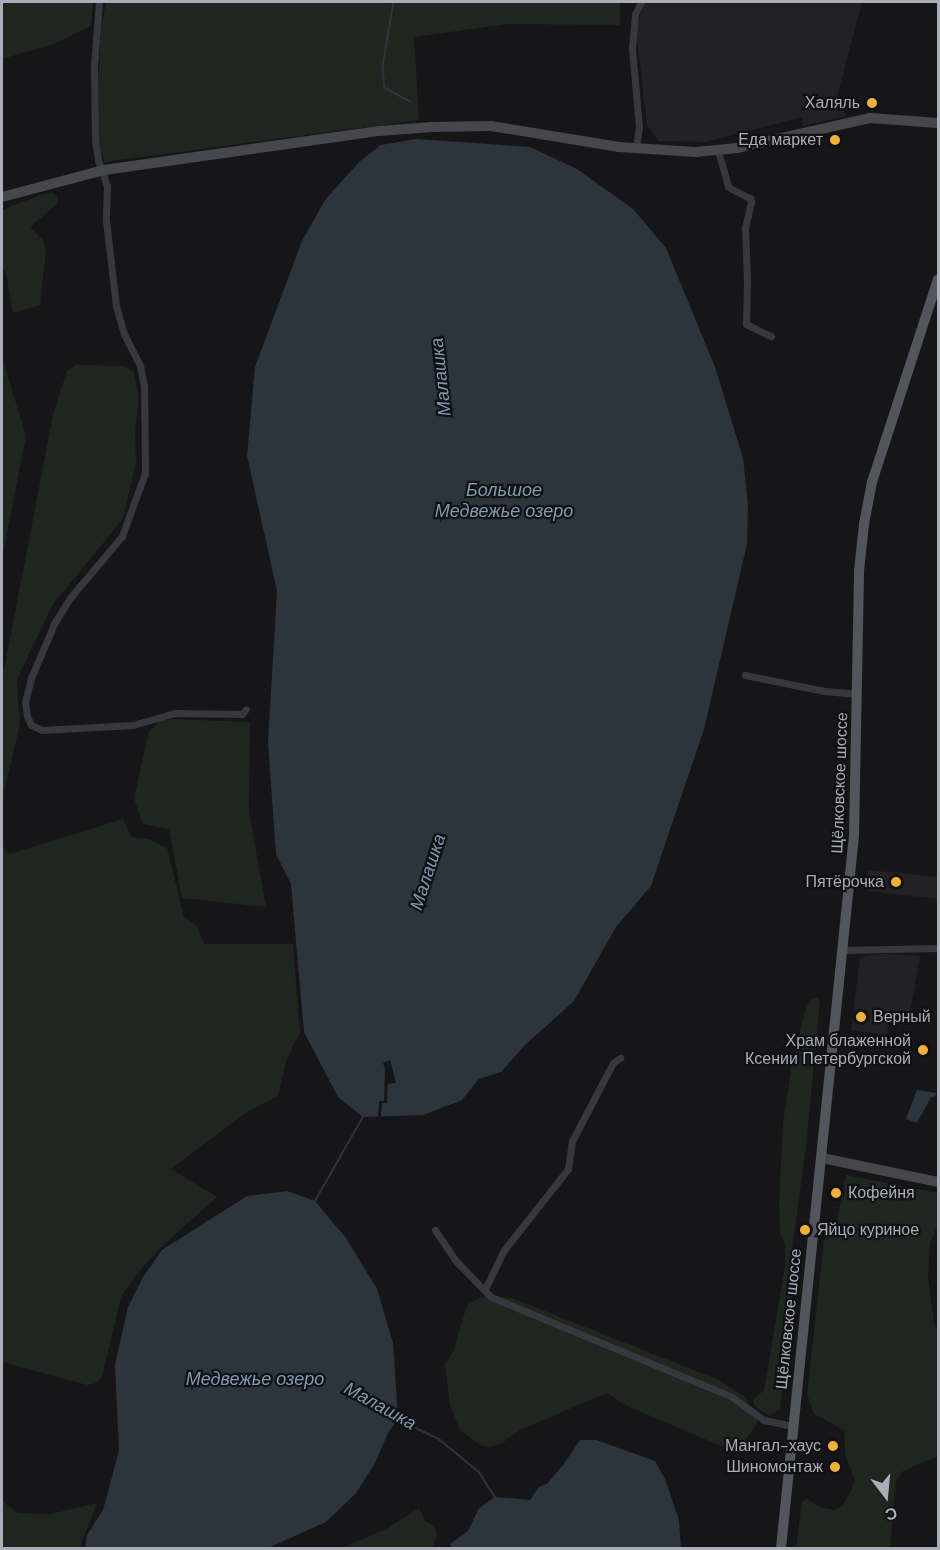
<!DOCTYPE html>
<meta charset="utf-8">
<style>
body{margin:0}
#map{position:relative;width:940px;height:1550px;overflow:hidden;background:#161618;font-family:"DM Sans",sans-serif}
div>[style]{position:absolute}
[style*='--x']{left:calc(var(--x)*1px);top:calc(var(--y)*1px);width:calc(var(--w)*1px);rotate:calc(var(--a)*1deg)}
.built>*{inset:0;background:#222225}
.green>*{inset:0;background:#1e261f}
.water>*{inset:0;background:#2c353c}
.pier>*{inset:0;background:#161618}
.stream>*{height:1.5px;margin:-0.75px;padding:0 0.75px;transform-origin:0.75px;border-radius:0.75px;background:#2c353c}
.street>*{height:7px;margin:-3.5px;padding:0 3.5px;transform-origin:3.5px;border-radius:3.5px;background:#37383d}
.secondary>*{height:10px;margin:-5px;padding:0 5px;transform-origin:5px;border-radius:5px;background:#45474d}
.primary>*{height:10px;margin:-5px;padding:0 5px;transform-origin:5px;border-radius:5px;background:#53555c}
.dots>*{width:16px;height:16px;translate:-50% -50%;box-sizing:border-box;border:3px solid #111113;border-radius:50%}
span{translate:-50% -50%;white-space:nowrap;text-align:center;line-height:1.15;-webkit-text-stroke:4.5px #111113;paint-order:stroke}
.poi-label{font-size:16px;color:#a8adb8}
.right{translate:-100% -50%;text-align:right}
.left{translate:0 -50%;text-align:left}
.street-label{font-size:16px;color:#a8adb8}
.water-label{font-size:18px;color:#7f9bb3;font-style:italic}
.frame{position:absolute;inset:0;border:3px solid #a8adb8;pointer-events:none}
.north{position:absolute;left:856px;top:1466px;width:60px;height:60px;-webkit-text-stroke:4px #111113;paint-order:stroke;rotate:164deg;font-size:16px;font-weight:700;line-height:24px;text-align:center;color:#a8adb8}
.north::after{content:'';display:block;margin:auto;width:21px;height:27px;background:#a8adb8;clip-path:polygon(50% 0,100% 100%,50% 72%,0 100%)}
</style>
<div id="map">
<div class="built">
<i style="clip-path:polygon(645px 2px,862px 2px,837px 96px,846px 116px,802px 126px,803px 117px,705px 142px,659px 141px,647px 125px,636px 30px)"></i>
<i style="clip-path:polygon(868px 870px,938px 877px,938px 899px,867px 891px)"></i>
<i style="clip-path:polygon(881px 954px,920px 956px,910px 1013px,890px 1010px,887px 1035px,851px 1030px,860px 957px)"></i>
</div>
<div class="green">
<i style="clip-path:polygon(2px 2px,93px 2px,91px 26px,54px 44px,2px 59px)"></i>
<i style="clip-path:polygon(106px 2px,620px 2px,620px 25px,508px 24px,414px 37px,419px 120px,104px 162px,99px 143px,98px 91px,101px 29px)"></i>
<i style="clip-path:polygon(53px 193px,57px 196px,57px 204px,30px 227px,43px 240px,46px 251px,40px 305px,13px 313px,6px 273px,2px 267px,2px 210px,43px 194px)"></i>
<i style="clip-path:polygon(2px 357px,26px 436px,2px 559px)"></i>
<i style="clip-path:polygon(76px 365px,124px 366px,134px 372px,139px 398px,135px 432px,136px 463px,123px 519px,53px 604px,17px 679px,20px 724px,2px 800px,2px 680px,53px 415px,67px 371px)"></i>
<i style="clip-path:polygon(171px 719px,250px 722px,249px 812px,266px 907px,182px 898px,169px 829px,143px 824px,134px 798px,149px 731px,160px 721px)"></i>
<i style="clip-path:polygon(123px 819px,131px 837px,148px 839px,167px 848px,184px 917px,196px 925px,204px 944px,293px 944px,300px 1032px,286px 1061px,278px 1096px,247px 1112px,171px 1169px,217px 1197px,160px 1248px,137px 1274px,121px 1297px,102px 1377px,96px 1383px,87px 1385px,2px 1362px,2px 830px,4px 850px,10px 854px)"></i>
<i style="clip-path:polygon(816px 997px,820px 1001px,806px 1147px,790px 1265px,794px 1285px,780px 1410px,769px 1416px,754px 1406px,753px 1400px,764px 1390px,785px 1267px,785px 1245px,780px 1231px,779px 1202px,783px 1123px,792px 1064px,806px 1008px,810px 1000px)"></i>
<i style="clip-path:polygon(846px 1175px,938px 1193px,938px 1223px,930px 1243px,928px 1277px,934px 1323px,938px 1333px,938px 1456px,903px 1471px,896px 1481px,890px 1548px,796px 1548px,802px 1502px,807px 1499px,820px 1507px,834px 1510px,843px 1506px,855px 1482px,845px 1454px,844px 1430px,814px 1414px,807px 1394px,824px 1240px,836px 1226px)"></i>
<i style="clip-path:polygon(491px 1296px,512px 1298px,719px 1380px,745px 1397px,758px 1422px,742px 1445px,721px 1446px,627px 1406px,607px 1393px,520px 1430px,502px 1443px,491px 1447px,482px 1446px,460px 1430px,450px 1406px,445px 1365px,454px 1349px,467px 1305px,479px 1298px)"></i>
<i style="clip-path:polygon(2px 1501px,18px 1513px,51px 1514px,97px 1503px,81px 1544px,82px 1548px,2px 1548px)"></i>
<i style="clip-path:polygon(419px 1508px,425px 1521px,433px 1526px,437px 1533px,433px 1548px,342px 1548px,388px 1528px)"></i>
</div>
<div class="water">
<i style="clip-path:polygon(416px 139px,530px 147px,577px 169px,633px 209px,666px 248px,715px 367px,743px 458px,748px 505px,747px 544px,704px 729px,651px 886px,616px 927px,574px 1001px,525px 1045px,501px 1072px,479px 1079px,462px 1100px,423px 1115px,363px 1117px,338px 1097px,304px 1032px,291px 884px,276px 854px,268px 742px,277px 591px,247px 456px,255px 367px,302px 241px,325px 200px,359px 162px,381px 145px)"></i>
<i style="clip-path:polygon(917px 1090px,937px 1093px,934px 1097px,931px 1097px,917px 1123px,906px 1119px)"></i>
<i style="clip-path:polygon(287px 1191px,315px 1201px,346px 1238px,377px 1289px,393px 1343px,398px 1419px,388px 1433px,375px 1463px,356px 1493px,326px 1522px,268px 1548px,85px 1548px,87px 1535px,103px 1510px,119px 1451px,115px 1365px,128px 1307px,143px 1277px,162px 1250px,247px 1196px)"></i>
<i style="clip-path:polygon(580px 1440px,596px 1440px,655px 1461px,665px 1479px,679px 1520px,681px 1548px,452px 1548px,450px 1544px,468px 1531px,479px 1508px,495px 1497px,530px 1500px,539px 1487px,547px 1484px,563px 1465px)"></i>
</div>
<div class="pier">
<i style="clip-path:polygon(390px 1060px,396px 1083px,388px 1084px,387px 1103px,382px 1103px,381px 1117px,386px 1119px,373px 1120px,378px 1118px,379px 1101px,384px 1101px,385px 1069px,383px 1063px)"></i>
</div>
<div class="stream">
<i style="--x:394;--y:2;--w:66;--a:99.6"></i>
<i style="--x:383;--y:67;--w:21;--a:85"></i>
<i style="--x:385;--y:88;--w:30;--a:28"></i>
<i style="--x:315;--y:1201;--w:97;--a:-60.3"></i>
<i style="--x:397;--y:1419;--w:47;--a:25.5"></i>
<i style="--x:439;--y:1439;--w:52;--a:39.5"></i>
<i style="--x:479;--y:1472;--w:30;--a:57"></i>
</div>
<div class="street">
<i style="--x:99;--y:2;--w:64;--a:94.5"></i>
<i style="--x:94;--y:66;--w:74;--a:89.2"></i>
<i style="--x:95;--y:140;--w:20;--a:81"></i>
<i style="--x:98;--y:160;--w:28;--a:71"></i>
<i style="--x:107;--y:186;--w:34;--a:92"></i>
<i style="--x:106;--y:220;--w:87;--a:83.4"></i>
<i style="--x:116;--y:306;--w:29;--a:74"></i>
<i style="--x:124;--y:334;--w:36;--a:63"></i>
<i style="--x:140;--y:366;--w:20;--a:79"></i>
<i style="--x:144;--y:386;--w:87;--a:89.3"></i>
<i style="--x:145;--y:473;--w:67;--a:110.1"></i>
<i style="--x:122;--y:536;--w:81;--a:130"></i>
<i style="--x:70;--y:598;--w:31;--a:122"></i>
<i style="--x:54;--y:624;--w:59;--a:113.1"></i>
<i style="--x:31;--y:678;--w:25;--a:104"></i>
<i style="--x:25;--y:702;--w:14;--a:82"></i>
<i style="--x:27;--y:716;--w:10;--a:66"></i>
<i style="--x:31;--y:725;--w:12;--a:24"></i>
<i style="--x:42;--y:730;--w:91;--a:-3.1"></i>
<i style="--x:133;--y:725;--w:44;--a:-15.9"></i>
<i style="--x:175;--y:713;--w:67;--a:0.9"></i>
<i style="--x:242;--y:714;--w:6;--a:-51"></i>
<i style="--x:636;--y:148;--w:21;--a:-82"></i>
<i style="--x:639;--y:127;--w:78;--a:-95.1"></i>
<i style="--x:632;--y:49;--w:35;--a:-85"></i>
<i style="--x:635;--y:14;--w:13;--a:-63"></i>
<i style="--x:718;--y:151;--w:37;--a:74"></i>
<i style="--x:728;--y:187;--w:25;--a:27"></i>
<i style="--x:750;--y:198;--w:4;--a:76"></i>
<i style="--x:751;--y:202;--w:27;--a:103"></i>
<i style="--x:745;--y:228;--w:53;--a:87.8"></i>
<i style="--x:747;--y:281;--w:43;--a:91.3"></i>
<i style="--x:746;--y:324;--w:28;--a:26"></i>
<i style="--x:745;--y:675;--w:81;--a:11.4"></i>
<i style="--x:824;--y:691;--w:34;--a:5"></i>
<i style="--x:843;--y:950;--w:95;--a:-1.2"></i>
<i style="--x:435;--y:1230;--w:36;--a:56"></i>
<i style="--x:455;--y:1260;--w:52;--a:45.8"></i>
<i style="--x:491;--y:1297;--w:261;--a:22.5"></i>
<i style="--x:732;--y:1397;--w:39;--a:36"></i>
<i style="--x:764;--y:1420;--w:30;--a:12"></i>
<i style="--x:485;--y:1289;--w:43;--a:-64"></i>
<i style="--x:504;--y:1250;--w:103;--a:-51.7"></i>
<i style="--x:568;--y:1169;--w:28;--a:-82"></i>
<i style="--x:572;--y:1141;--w:88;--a:-62.3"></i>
<i style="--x:613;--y:1063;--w:9;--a:-36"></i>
</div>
<div class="secondary">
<i style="--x:2;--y:197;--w:106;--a:-14.8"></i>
<i style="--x:104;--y:170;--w:278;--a:-8.1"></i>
<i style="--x:379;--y:131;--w:53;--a:-4.3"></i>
<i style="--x:432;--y:127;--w:59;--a:-1"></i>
<i style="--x:491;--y:126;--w:130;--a:9.3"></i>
<i style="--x:619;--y:147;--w:77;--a:3.7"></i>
<i style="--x:696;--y:152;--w:41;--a:-5.6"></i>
<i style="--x:737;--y:148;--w:136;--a:-12.7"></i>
<i style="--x:870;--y:118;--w:68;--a:4.2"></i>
<i style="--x:822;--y:1158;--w:118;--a:11.7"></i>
</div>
<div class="primary">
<i style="--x:781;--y:1548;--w:717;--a:-84.15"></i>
<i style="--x:854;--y:835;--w:264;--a:-88.9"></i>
<i style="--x:859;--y:571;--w:47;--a:-83.9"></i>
<i style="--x:864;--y:524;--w:43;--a:-79.2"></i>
<i style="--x:872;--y:482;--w:213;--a:-72"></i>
</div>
<div class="dots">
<i style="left:872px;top:103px;background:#f2b134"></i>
<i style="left:835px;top:140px;background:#f2b134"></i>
<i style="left:896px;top:882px;background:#f2b134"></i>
<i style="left:861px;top:1017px;background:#f2b134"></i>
<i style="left:923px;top:1050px;background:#f2b134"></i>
<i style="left:836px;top:1193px;background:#f2b134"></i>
<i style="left:805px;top:1230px;background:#f2b134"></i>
<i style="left:833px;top:1446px;background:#f2b134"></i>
<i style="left:835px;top:1467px;background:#f2b134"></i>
</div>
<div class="poi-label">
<span class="right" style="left:860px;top:103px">Халяль</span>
<span class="right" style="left:823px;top:140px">Еда маркет</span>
<span class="right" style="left:884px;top:882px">Пятёрочка</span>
<span class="left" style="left:873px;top:1017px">Верный</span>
<span class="right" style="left:911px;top:1050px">Храм блаженной<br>Ксении Петербургской</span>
<span class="left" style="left:848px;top:1193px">Кофейня</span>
<span class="left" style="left:817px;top:1230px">Яйцо куриное</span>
<span class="right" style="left:821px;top:1446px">Мангал-хаус</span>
<span class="right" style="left:823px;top:1467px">Шиномонтаж</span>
</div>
<div class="street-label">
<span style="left:840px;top:783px;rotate:-88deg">Щёлковское шоссе</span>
<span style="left:789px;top:1319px;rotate:-84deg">Щёлковское шоссе</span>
</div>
<div class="water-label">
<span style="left:441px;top:377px;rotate:-96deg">Малашка</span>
<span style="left:504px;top:501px">Большое<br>Медвежье озеро</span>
<span style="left:428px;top:872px;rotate:-72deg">Малашка</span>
<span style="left:255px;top:1379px">Медвежье озеро</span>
<span style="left:380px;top:1406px;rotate:29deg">Малашка</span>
</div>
<div class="frame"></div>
<div class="north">С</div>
</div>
